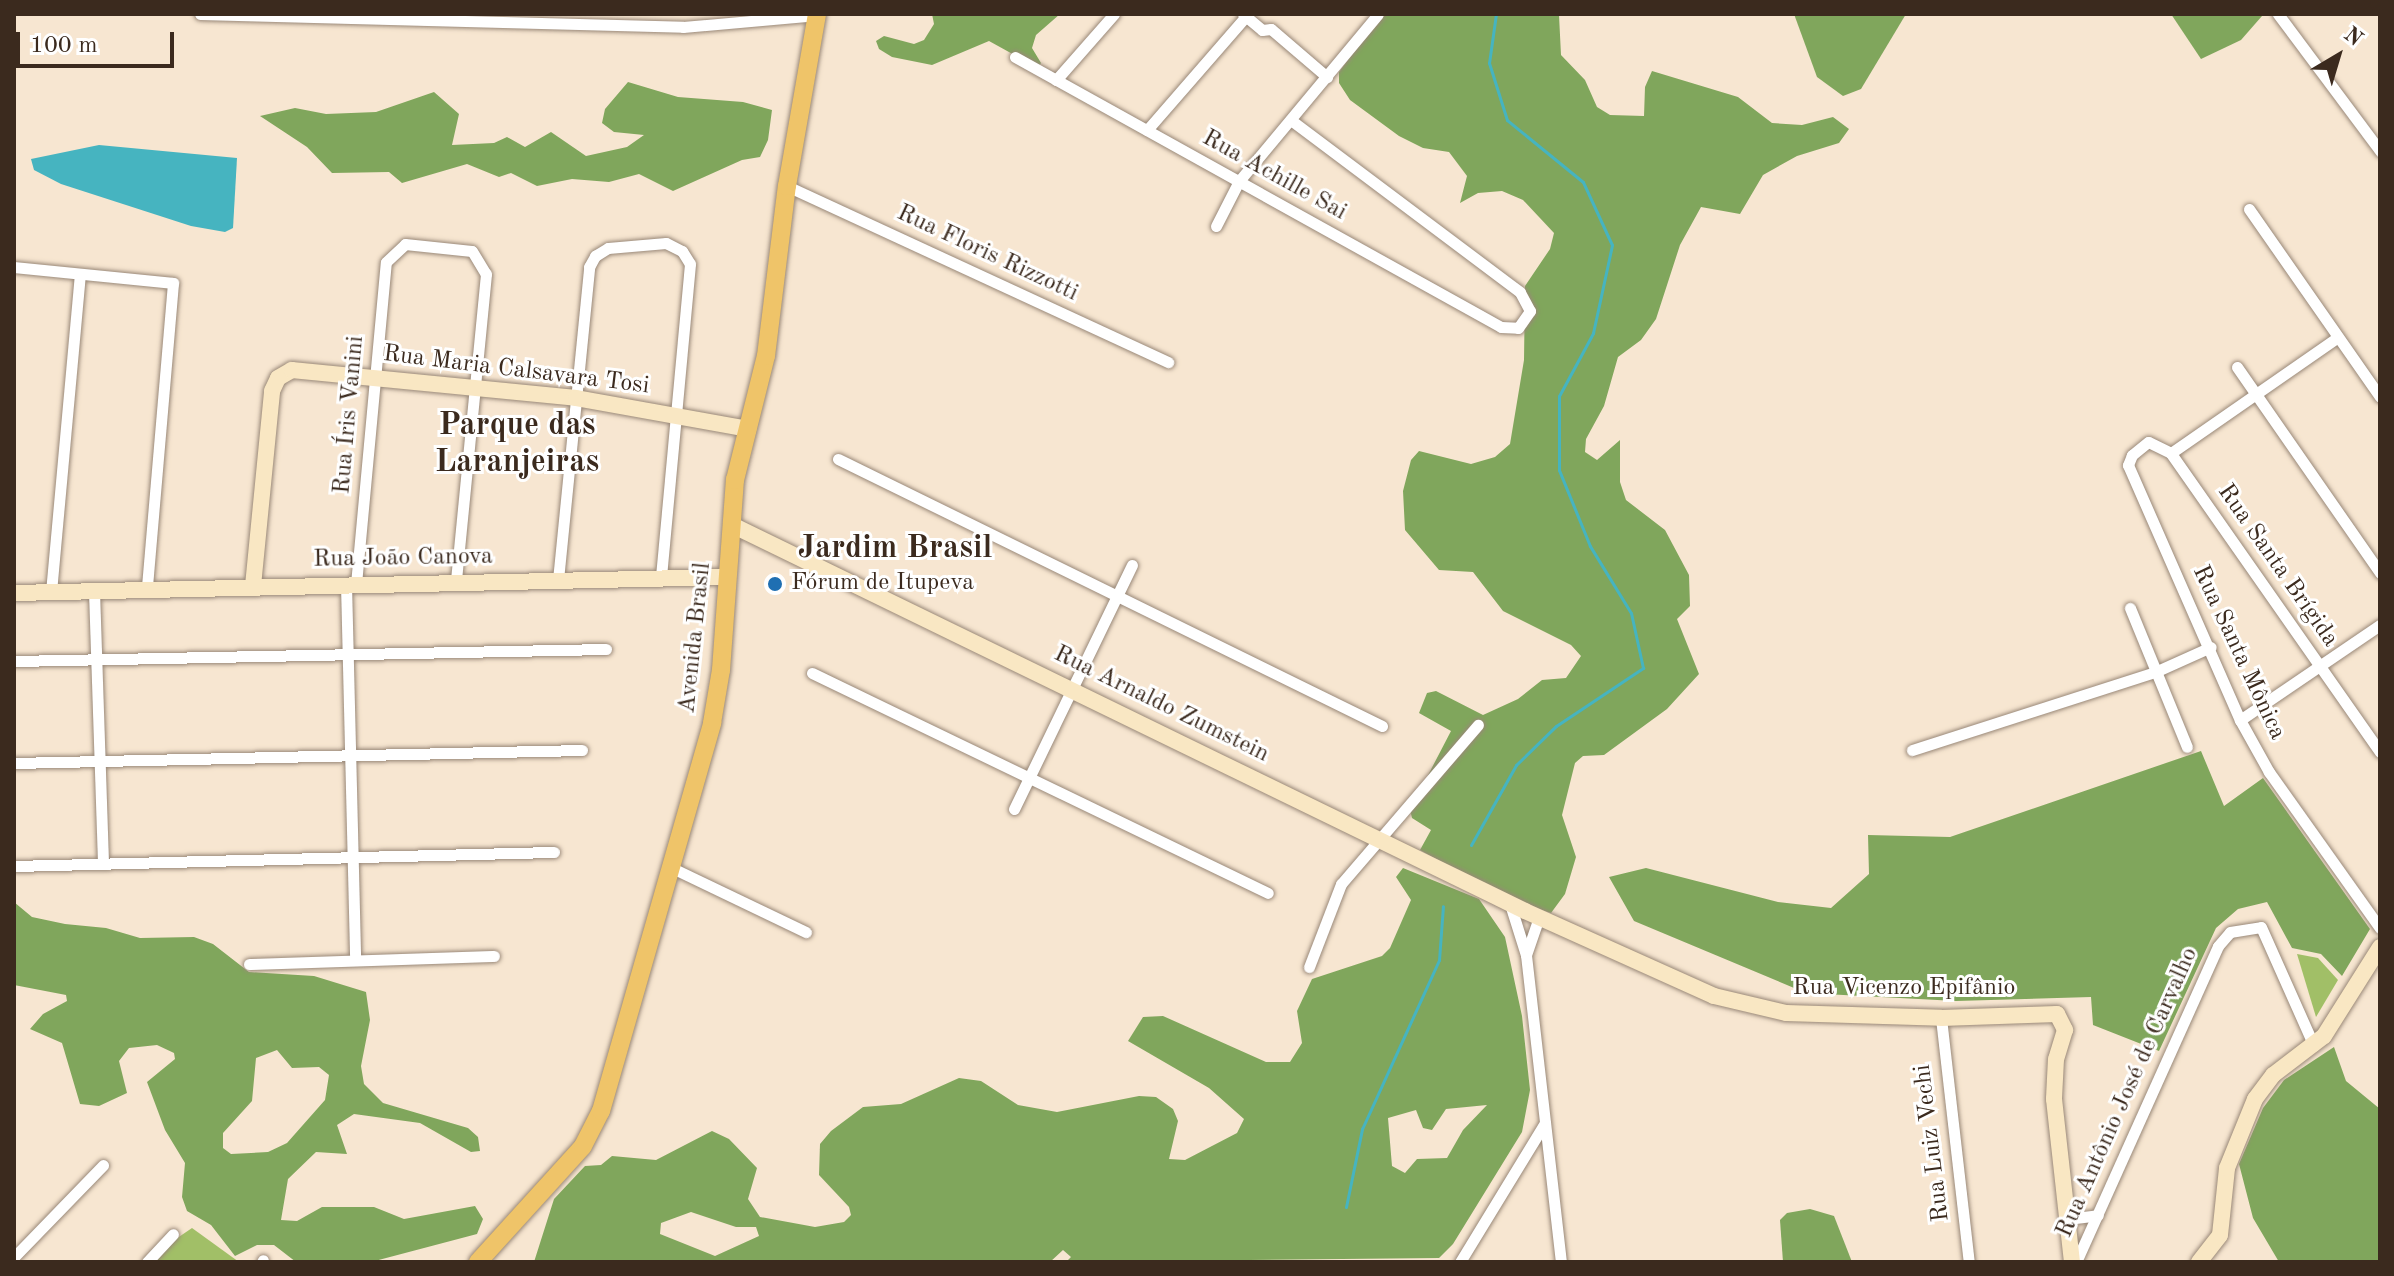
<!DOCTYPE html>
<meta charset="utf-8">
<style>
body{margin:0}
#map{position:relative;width:2394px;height:1276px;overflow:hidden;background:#f7e6d1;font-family:"Old Standard TT",serif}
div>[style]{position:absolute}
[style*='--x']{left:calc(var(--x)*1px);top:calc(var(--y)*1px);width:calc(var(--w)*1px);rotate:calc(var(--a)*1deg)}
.green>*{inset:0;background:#a1bf67}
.forest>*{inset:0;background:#80a65c}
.water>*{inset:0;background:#46b4c0}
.stream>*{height:3px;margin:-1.5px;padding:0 1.5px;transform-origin:1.5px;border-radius:1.5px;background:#46b4c0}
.roads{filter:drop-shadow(0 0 2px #998878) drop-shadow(0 0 2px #998878)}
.street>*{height:11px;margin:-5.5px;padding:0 5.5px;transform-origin:5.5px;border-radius:5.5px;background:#fff}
.secondary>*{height:16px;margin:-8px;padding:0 8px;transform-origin:8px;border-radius:8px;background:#f9e7c3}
.primary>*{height:18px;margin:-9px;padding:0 9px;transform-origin:9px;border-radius:9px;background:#efc469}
.dots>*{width:22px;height:22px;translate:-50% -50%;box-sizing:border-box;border:4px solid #fff;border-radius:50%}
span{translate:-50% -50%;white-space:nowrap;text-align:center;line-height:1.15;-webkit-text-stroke:6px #fff;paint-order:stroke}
.street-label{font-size:24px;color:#3b2a1e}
.poi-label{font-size:24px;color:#3b2a1e}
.left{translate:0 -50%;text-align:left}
.district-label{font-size:32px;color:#3b2a1e;font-weight:700}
.frame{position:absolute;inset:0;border:16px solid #3b2a1e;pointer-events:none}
.north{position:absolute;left:2298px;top:16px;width:80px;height:80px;-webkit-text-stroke:6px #fff;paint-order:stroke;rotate:38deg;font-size:22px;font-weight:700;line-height:32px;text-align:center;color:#3b2a1e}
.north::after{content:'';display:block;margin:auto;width:28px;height:36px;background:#3b2a1e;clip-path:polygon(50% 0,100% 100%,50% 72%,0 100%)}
.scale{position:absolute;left:16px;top:32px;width:158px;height:36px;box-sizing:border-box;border:4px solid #3b2a1e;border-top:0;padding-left:10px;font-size:24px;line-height:28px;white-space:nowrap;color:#3b2a1e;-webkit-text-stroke:6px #fff;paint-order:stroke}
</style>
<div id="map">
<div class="green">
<i style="clip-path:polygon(2297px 954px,2318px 958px,2338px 980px,2316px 1017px)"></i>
<i style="clip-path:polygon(192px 1228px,239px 1262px,156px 1262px,170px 1243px)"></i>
</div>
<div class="forest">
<i style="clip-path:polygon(932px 14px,1060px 14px,1036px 35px,1032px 48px,1041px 63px,1038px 68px,989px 41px,932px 65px,892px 57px,879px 49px,876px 41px,884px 36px,914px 44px,924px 40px,934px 24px)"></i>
<i style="clip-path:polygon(1382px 14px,1559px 15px,1561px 55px,1585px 80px,1597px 107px,1610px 115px,1644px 116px,1645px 87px,1652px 71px,1738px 97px,1772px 123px,1802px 125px,1833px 117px,1849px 129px,1839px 143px,1797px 156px,1763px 175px,1740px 214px,1701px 207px,1680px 245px,1656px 319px,1641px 340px,1618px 357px,1604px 406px,1586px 439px,1585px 452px,1597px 460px,1620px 440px,1620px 482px,1626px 500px,1665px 530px,1689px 575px,1690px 606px,1677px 619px,1699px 674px,1667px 709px,1604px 755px,1583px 756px,1575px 763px,1562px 815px,1576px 857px,1565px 894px,1551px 913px,1507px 899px,1420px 850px,1431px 830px,1412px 818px,1410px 810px,1451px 731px,1419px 713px,1427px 693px,1436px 691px,1483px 715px,1518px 699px,1542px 680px,1566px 678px,1581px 656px,1571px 645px,1503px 611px,1473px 572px,1439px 570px,1405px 530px,1403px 491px,1411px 460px,1419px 451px,1471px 464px,1495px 457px,1510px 444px,1524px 360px,1525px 286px,1550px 249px,1554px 233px,1523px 200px,1502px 191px,1478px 193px,1460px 203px,1467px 176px,1449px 152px,1423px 148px,1399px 136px,1350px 100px,1339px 83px,1339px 72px)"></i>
<i style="clip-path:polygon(1794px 14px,1906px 14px,1861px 89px,1843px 96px,1817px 77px)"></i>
<i style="clip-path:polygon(2171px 14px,2262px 14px,2262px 16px,2241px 40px,2201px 59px)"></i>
<i style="clip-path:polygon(628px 82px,678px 97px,743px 102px,772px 110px,768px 140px,760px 157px,742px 160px,673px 191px,639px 174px,609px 182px,572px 179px,537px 186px,511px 173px,499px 177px,467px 164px,402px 183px,389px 172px,332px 173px,307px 147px,260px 116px,295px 108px,326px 114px,376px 112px,434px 92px,459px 114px,452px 145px,494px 143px,507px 137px,525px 147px,551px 132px,586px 156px,627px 147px,644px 135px,614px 132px,602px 123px,605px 109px)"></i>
<i style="clip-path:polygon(2201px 751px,2224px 806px,2263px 778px,2370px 929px,2342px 976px,2321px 954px,2292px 948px,2267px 902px,2238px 909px,2216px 928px,2159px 1051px,2093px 1025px,2091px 997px,1956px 1001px,1806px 993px,1634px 921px,1609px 877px,1646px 868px,1778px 902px,1831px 908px,1869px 874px,1868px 835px,1950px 837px)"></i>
<i style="clip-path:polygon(evenodd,1403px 868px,1479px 899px,1505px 937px,1522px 1016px,1530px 1090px,1522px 1132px,1453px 1244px,1439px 1258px,1066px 1262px,1071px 1257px,1063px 1250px,1050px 1262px,534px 1262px,554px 1199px,585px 1166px,601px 1165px,612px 1156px,656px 1160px,712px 1131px,729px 1139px,757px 1168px,748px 1199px,760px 1217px,815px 1227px,844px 1222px,851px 1215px,849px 1207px,819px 1175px,820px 1144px,831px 1131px,863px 1107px,901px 1104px,959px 1078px,981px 1081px,1018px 1105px,1057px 1112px,1139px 1096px,1156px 1097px,1173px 1109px,1178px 1121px,1169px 1159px,1185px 1160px,1237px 1133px,1244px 1119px,1209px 1088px,1128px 1041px,1143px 1017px,1163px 1016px,1266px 1062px,1290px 1062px,1302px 1043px,1297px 1011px,1312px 979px,1382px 956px,1390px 948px,1411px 900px,1396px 877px,1403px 868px,1487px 1105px,1463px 1130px,1447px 1158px,1417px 1159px,1405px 1173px,1392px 1166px,1388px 1118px,1416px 1110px,1423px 1128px,1432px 1130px,1446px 1109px,1487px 1105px,1403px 868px,691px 1212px,736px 1227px,756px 1227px,759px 1236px,715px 1256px,660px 1234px,661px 1223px,691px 1212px)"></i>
<i style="clip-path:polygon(evenodd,14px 902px,32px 917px,65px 924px,106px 928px,140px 938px,194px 937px,213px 944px,249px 972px,314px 976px,366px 992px,370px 1020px,361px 1066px,364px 1084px,383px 1103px,468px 1128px,478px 1137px,480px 1151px,471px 1152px,420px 1123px,354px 1114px,337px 1125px,347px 1154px,316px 1152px,288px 1179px,281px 1220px,297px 1221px,322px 1207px,374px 1207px,404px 1219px,475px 1206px,483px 1219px,477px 1234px,371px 1262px,296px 1262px,274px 1245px,257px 1245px,235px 1256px,211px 1225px,187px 1211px,182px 1197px,185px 1163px,165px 1130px,147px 1082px,175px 1059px,174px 1053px,157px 1045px,129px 1048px,119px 1061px,127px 1093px,99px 1106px,80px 1104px,62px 1043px,30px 1029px,43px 1014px,67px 1001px,66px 995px,14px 985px,14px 902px,277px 1050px,292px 1068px,319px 1067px,329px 1075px,325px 1100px,287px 1143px,268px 1152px,231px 1154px,223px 1148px,223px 1133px,252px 1101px,256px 1058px,277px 1050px)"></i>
<i style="clip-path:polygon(2334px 1047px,2346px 1081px,2380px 1109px,2380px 1262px,2279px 1262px,2253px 1218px,2239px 1164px,2263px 1108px,2284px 1080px)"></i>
<i style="clip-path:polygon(1810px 1209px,1834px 1216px,1852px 1262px,1783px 1262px,1780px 1220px,1787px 1213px)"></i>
</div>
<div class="water">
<i style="clip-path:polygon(99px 145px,237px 158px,233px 228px,225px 232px,191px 226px,61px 184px,34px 170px,31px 159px)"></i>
</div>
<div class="stream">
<i style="--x:1471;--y:845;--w:92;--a:-60.6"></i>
<i style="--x:1516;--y:765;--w:56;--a:-44.3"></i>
<i style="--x:1556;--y:726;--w:105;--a:-33.7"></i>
<i style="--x:1643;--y:668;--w:56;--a:-102.3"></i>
<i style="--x:1631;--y:613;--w:79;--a:-121.5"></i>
<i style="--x:1590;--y:546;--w:82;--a:-112.2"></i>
<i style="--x:1559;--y:470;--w:74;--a:-90"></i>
<i style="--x:1559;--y:396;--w:72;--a:-61.6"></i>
<i style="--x:1593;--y:333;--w:90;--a:-77.8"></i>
<i style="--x:1612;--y:245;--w:69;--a:-114.7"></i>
<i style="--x:1583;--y:182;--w:98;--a:-140.8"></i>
<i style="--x:1507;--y:120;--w:60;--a:-107.5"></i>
<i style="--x:1489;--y:63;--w:49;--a:-81.9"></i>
<i style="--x:1346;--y:1207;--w:80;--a:-78.4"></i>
<i style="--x:1362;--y:1129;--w:186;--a:-65.5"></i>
<i style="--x:1439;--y:960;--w:54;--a:-85.8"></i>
</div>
<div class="roads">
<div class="street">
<i style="--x:200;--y:14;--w:483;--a:1.5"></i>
<i style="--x:683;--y:27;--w:135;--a:-5.1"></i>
<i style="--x:1243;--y:14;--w:25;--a:40"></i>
<i style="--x:1262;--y:30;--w:9;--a:-6"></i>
<i style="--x:1271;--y:29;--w:74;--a:40.6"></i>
<i style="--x:2278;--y:14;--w:171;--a:53.3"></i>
<i style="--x:1015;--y:57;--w:556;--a:29.05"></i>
<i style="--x:1501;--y:327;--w:17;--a:3"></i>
<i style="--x:1518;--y:328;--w:21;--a:-55"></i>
<i style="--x:1530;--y:311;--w:21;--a:-118"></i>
<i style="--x:1520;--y:292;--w:286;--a:-143.1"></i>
<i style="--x:1056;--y:80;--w:88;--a:-48.7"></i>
<i style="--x:1147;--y:130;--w:151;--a:-49"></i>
<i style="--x:787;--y:186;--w:420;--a:24.8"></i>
<i style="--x:2249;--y:209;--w:229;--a:55.1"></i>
<i style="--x:1216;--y:226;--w:51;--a:-62.9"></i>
<i style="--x:1239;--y:181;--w:217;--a:-50.2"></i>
<i style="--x:14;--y:267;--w:160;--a:5.7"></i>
<i style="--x:173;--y:283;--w:307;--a:94.9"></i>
<i style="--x:2237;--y:367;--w:251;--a:55.2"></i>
<i style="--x:2171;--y:453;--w:203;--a:-34.8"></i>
<i style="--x:838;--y:459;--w:606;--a:26.14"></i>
<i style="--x:558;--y:580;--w:315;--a:-84.3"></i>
<i style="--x:589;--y:267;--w:13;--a:-61"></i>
<i style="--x:595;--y:256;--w:15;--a:-32"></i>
<i style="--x:608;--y:248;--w:58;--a:-4.9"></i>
<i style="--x:666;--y:243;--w:18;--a:27"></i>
<i style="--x:682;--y:251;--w:15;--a:58"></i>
<i style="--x:690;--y:264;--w:315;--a:95.3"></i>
<i style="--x:346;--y:584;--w:373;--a:88.6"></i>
<i style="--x:356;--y:584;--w:323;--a:-84.7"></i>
<i style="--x:386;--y:262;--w:26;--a:-43"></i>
<i style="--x:405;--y:244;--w:67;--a:6"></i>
<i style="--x:472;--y:251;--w:27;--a:59"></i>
<i style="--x:486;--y:274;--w:309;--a:95.6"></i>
<i style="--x:94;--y:591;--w:270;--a:88.1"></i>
<i style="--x:51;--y:592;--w:319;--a:-84.8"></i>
<i style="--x:2130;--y:608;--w:150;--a:67.7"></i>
<i style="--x:14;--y:661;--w:592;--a:-1.16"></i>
<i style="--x:812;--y:673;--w:506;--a:25.76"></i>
<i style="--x:2240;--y:720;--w:169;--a:-34.2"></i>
<i style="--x:1912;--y:750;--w:255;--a:-17.8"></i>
<i style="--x:2155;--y:672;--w:61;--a:-24.1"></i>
<i style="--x:2380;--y:752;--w:365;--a:-125"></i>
<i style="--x:2171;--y:453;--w:25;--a:-154"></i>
<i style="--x:2148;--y:442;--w:21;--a:141"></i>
<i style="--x:2132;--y:455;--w:11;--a:112"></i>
<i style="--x:2128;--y:465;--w:279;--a:66.3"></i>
<i style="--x:2240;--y:720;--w:60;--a:60.9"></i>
<i style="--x:2269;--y:772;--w:191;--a:54.6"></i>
<i style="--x:14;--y:763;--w:568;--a:-1.31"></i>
<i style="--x:1014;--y:809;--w:271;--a:-64.2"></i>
<i style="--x:14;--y:866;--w:540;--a:-1.49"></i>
<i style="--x:668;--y:866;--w:153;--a:25.6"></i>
<i style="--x:1510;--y:904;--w:53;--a:72.6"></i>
<i style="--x:1526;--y:955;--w:309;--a:83.5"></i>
<i style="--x:1526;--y:955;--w:40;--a:-71.1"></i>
<i style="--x:249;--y:964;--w:245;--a:-1.9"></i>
<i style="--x:1309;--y:967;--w:89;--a:-68.9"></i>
<i style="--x:1341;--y:884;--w:210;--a:-49.3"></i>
<i style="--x:1941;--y:1018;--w:246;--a:83.5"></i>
<i style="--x:2067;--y:1219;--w:31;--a:-7"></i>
<i style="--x:14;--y:1257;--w:128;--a:-45.9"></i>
<i style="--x:147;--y:1262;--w:38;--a:-47"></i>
<i style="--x:262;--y:1262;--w:2;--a:-63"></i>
<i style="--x:1460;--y:1262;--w:163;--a:-58.6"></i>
<i style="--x:2076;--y:1262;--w:346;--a:-65.8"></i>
<i style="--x:2218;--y:946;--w:18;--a:-49"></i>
<i style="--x:2230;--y:932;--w:31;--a:-9"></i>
<i style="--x:2261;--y:927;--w:130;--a:66"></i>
</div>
<div class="secondary">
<i style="--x:732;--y:525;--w:882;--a:25.95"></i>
<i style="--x:1525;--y:911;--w:207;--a:24.2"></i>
<i style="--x:1714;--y:996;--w:74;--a:13.3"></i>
<i style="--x:1786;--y:1013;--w:155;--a:1.8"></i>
<i style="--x:1941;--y:1018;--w:116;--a:-2"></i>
<i style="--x:2057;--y:1014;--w:18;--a:63"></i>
<i style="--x:2065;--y:1030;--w:30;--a:107"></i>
<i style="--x:2056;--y:1059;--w:40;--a:92.9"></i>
<i style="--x:2054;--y:1099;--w:164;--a:83.7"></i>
<i style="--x:253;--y:586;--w:196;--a:-84.4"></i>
<i style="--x:272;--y:391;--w:14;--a:-65"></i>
<i style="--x:278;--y:378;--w:16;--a:-30"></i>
<i style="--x:292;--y:370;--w:285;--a:5.6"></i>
<i style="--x:576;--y:398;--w:175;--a:10.2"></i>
<i style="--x:14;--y:593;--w:714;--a:-1.28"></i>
<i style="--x:2199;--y:1262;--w:34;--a:-52"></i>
<i style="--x:2220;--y:1235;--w:67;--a:-84"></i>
<i style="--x:2227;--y:1168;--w:74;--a:-67.9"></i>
<i style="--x:2255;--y:1099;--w:30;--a:-53"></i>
<i style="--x:2273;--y:1075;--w:64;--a:-37.4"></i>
<i style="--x:2324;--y:1036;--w:105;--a:-57.8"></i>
</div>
<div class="primary">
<i style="--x:478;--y:1262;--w:156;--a:-47.8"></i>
<i style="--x:583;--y:1146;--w:39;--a:-63"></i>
<i style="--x:601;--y:1111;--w:404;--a:-74"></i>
<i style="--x:712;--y:723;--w:54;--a:-80.4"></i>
<i style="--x:721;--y:670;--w:191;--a:-85.8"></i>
<i style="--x:735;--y:480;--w:128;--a:-76"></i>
<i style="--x:766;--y:356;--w:171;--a:-83"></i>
<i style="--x:787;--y:186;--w:175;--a:-80.1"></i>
</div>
</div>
<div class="dots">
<i style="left:775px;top:584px;background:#1f6fb2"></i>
</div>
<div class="street-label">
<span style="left:1274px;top:176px;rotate:29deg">Rua Achille Sai</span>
<span style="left:987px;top:254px;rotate:25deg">Rua Floris Rizzotti</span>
<span style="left:516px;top:371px;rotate:7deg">Rua Maria Calsavara Tosi</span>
<span style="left:350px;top:415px;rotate:-85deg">Rua Íris Vanini</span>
<span style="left:403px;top:559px;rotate:-1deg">Rua João Canova</span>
<span style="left:2277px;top:566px;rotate:55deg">Rua Santa Brígida</span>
<span style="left:696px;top:638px;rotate:-84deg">Avenida Brasil</span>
<span style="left:2238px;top:653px;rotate:65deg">Rua Santa Mônica</span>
<span style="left:1161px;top:705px;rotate:26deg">Rua Arnaldo Zumstein</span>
<span style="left:1904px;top:989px">Rua Vicenzo Epifânio</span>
<span style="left:2128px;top:1093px;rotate:-66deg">Rua Antônio José de Carvalho</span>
<span style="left:1933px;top:1143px;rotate:-97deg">Rua Luiz Vechi</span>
</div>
<div class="poi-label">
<span class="left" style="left:791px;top:584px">Fórum de Itupeva</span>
</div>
<div class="district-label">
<span style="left:517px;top:445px">Parque das<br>Laranjeiras</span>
<span style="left:895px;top:549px">Jardim Brasil</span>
</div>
<div class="frame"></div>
<div class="north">N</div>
<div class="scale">100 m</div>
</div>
